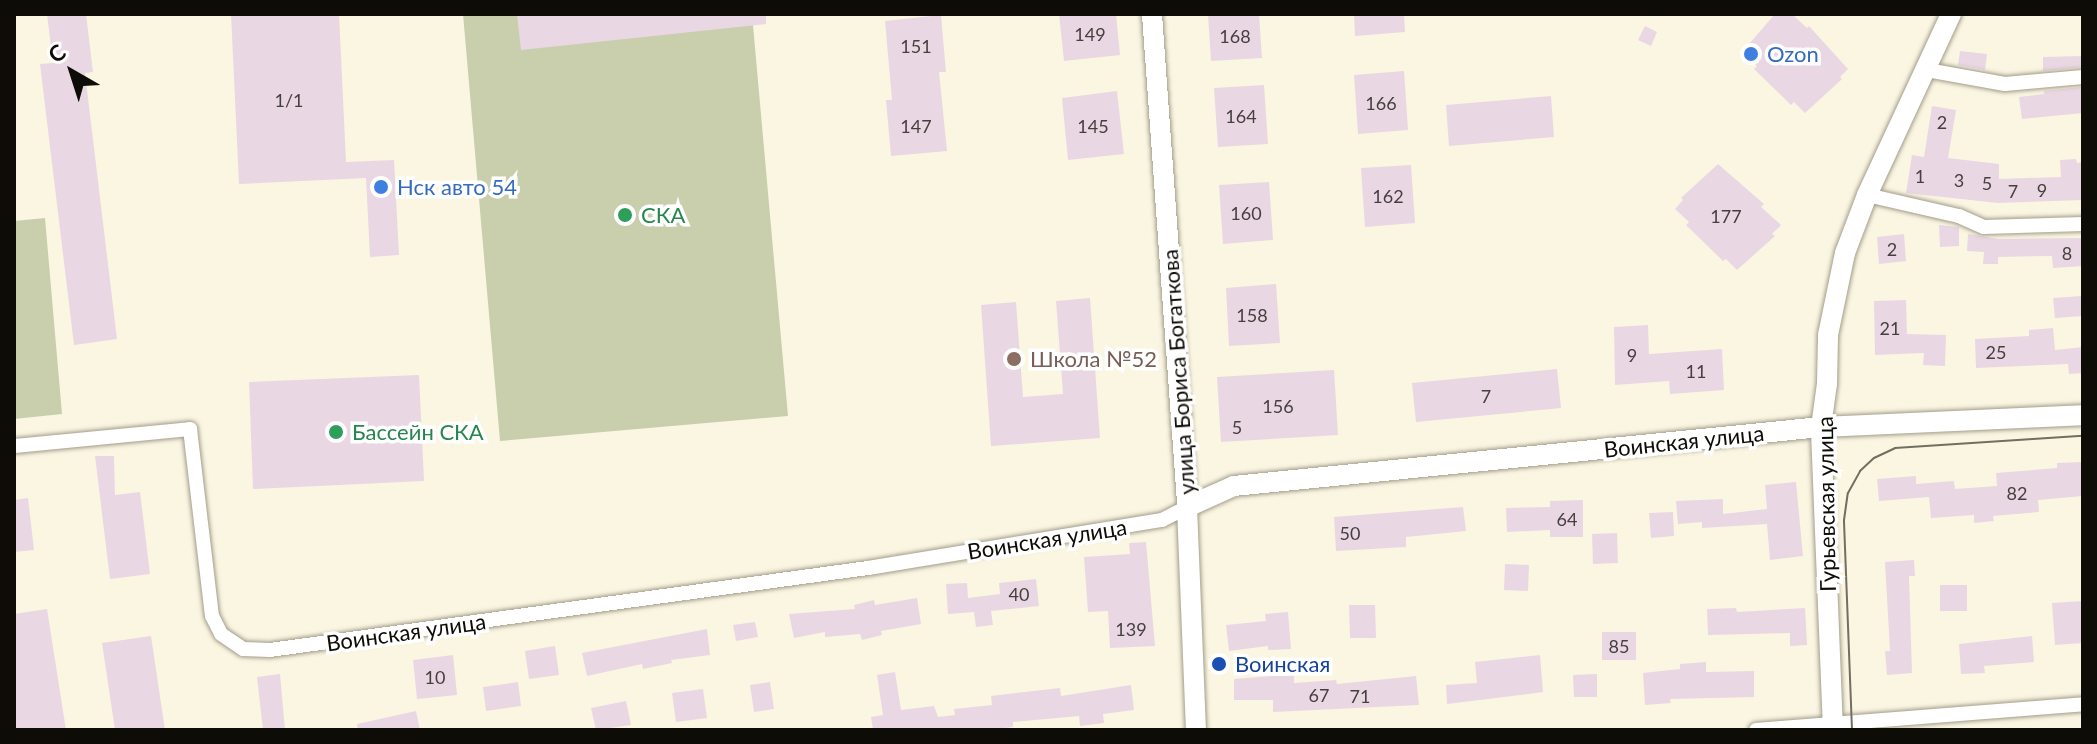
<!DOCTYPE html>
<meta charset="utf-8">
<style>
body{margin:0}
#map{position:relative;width:2097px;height:744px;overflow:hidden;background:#fbf6e2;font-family:Lato,sans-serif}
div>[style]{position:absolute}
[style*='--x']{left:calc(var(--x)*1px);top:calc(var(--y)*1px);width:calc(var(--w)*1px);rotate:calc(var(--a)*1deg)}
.green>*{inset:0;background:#c9cfad}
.building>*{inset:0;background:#ead7e4}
.roads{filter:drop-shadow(0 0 2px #a29d8b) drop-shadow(0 0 2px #a29d8b)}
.street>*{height:14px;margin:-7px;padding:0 7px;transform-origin:7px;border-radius:7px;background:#fff}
.secondary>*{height:20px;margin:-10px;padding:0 10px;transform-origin:10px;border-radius:10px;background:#fff}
.tram>*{height:2px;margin:-1px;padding:0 1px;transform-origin:1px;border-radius:1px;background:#716e62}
.dots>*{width:22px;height:22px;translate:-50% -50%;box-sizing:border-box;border:4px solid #fff;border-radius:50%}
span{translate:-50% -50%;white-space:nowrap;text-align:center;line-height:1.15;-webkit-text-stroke:7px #fff;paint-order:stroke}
.number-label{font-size:18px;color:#453f3e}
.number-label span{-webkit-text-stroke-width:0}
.shop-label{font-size:22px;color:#366cbe}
.left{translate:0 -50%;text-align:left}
.leisure-label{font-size:22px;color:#27864d}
.education-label{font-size:22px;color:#785e54}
.street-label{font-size:22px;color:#0e0c06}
.transit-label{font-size:22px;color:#164399}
.frame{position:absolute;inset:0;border:16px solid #0e0c06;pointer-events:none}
.north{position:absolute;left:32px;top:32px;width:80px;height:80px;-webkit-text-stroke:6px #fff;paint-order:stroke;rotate:321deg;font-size:22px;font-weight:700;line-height:32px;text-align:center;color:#0e0c06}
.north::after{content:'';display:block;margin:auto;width:28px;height:36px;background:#0e0c06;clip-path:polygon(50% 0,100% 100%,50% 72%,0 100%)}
</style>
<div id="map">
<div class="green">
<i style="clip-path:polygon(463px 14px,752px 14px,788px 416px,500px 441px)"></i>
<i style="clip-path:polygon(45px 218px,62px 414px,14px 419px,14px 221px)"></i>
</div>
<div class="building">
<i style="clip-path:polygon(47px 14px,86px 14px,93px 72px,85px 73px,117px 339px,74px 345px,40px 64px,53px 63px)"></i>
<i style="clip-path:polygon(231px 14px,339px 14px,346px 162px,394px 160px,399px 255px,370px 257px,366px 178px,239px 184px)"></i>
<i style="clip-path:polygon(517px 14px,766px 14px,766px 24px,521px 50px)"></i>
<i style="clip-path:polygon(1059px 14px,1116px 14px,1120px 55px,1064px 61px)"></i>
<i style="clip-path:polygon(1208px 14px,1259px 14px,1262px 58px,1211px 61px)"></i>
<i style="clip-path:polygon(1354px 14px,1404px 14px,1405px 32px,1355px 36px)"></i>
<i style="clip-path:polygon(1775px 14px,1792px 14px,1807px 28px,1809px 26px,1848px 69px,1840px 77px,1842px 79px,1805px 113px,1794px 102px,1791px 105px,1754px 69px,1757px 66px,1742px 52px)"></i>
<i style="clip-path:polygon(941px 15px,946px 72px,939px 72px,947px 151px,891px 156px,886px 100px,892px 100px,885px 21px)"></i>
<i style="clip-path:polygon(1645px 26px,1657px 32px,1651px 46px,1638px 40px)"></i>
<i style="clip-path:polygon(1960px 51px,1987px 54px,1985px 70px,1958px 65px)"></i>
<i style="clip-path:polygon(2083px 56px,2083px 67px,2043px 71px,2043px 57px)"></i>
<i style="clip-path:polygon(1404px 71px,1408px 130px,1358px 134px,1354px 75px)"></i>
<i style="clip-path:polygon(1264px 85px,1268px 144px,1218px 147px,1214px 88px)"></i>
<i style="clip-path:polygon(2083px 87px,2083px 113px,2022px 119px,2019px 97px,2044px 94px,2044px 91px)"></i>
<i style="clip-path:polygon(1117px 91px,1124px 154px,1068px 160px,1062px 98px)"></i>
<i style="clip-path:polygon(1551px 96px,1554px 137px,1449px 146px,1446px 105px)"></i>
<i style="clip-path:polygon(1932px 106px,1956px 110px,1948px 158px,1999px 164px,1999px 179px,2061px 177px,2060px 160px,2076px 159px,2077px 163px,2083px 162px,2083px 200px,1998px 203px,1906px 193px,1912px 155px,1924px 157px)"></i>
<i style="clip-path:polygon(1718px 164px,1764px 204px,1761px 207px,1781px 225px,1772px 234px,1775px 236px,1737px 270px,1726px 259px,1723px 261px,1686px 225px,1689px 222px,1675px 209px,1683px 200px,1681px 198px)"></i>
<i style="clip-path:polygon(1411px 165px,1415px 223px,1365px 227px,1361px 168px)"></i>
<i style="clip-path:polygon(1269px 182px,1273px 240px,1223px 244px,1219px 185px)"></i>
<i style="clip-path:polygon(1939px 225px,1959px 227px,1959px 246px,1940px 247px)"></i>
<i style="clip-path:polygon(1904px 234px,1906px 261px,1879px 264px,1877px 237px)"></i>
<i style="clip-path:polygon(1968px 234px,1999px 239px,2081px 238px,2083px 266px,2053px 268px,2052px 256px,1998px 257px,1998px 264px,1983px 264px,1984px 252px,1967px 251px)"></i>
<i style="clip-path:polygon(1276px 284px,1280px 343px,1229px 346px,1226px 288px)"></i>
<i style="clip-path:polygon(2082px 296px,2083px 316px,2055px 318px,2053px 298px)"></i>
<i style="clip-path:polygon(1090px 298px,1100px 438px,991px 446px,981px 305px,1016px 302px,1023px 397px,1063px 394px,1056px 301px)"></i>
<i style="clip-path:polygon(1906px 300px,1907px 334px,1946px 335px,1945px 366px,1923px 365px,1924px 353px,1875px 355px,1874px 301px)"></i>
<i style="clip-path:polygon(1648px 325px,1649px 354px,1722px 349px,1724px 390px,1670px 394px,1669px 381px,1615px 385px,1614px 327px)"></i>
<i style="clip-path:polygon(2053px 328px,2055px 350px,2083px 347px,2083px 373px,2069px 374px,2068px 364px,1976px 368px,1975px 339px,2029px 336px,2029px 330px)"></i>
<i style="clip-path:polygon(1557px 369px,1561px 408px,1416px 422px,1412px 383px)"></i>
<i style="clip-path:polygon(1334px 370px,1338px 435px,1221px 442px,1217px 377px)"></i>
<i style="clip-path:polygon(419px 375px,424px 481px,253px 489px,249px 382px)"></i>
<i style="clip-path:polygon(95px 456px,114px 456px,115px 495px,140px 492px,150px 574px,110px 579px)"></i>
<i style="clip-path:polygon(2083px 462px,2083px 496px,2038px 500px,2039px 512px,1993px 516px,1994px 521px,1974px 523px,1974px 515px,1931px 518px,1929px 497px,1879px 501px,1877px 479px,1916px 476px,1916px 484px,1954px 481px,1955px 489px,1997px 486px,1996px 473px,2057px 468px,2057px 463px)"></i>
<i style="clip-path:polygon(1796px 482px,1803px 556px,1770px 560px,1767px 524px,1702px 528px,1702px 522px,1678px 524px,1676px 501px,1723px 499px,1723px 514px,1767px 509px,1765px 485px)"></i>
<i style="clip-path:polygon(28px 498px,34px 550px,14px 552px,14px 500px)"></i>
<i style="clip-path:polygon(1583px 500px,1583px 537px,1550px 537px,1550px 530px,1507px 532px,1506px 508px,1550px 507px,1550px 501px)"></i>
<i style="clip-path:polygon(1463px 507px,1466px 531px,1406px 537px,1406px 547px,1336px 551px,1334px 517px)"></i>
<i style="clip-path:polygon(1673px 512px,1674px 536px,1651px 538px,1649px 513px)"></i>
<i style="clip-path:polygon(1617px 533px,1618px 563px,1593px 564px,1592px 534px)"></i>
<i style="clip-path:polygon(1146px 542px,1155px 646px,1110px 648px,1108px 611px,1088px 612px,1084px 557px,1130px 554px,1129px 543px)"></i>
<i style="clip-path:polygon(1914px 560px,1915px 576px,1909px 576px,1912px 673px,1887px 675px,1885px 651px,1890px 651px,1885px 562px)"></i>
<i style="clip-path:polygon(1505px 564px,1529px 565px,1528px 591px,1504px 590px)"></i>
<i style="clip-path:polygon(1036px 579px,1039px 606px,991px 611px,993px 625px,976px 627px,974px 612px,948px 614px,946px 584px,967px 583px,968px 598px,1000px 594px,999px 583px)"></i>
<i style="clip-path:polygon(1940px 585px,1967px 585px,1967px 611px,1940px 611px)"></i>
<i style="clip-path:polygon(917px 598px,921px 624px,881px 631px,882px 635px,862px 640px,860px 634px,825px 637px,825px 632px,794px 638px,789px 614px,855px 609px,854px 605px,874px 600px,875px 605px)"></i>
<i style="clip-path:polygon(2083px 601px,2083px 643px,2055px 645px,2052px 603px)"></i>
<i style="clip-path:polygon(1349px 605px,1375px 605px,1376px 638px,1350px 638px)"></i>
<i style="clip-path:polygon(1736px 608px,1737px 612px,1805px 608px,1807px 645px,1790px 646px,1790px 633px,1708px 635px,1707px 609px)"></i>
<i style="clip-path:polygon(47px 609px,66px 730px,14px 730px,14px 614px)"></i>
<i style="clip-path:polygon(1288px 612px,1291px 649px,1268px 650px,1268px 646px,1229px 651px,1226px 625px,1266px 621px,1265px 614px)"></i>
<i style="clip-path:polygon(755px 622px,758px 637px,736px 641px,733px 625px)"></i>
<i style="clip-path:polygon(707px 629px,710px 655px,671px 660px,672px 663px,643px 669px,642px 664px,587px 676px,582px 653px)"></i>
<i style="clip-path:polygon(1602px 632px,1636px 632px,1636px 660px,1602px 660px)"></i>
<i style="clip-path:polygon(151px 636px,165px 730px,115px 730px,102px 643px)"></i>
<i style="clip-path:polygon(2032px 636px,2034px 662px,1984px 666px,1985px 673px,1961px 674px,1959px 644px)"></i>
<i style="clip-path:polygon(555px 646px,559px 675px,529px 679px,525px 651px)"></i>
<i style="clip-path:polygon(453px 655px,457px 695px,417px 699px,413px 660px)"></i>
<i style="clip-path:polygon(1540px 655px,1543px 692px,1447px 704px,1446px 685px,1477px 683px,1475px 662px)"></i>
<i style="clip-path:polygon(1706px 662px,1706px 672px,1754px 671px,1754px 697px,1670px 699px,1671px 703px,1645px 705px,1643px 673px,1680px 669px,1680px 664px)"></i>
<i style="clip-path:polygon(895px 672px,901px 710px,934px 706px,938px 717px,955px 715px,954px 709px,992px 705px,991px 696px,1060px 688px,1061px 696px,1131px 685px,1134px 710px,1103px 714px,1104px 723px,1080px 726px,1079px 716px,1013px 722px,1013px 727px,989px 730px,873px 730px,871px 717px,883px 715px,877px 675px)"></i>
<i style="clip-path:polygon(280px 674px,285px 730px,263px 730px,257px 677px)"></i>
<i style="clip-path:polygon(1597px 674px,1597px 697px,1574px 697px,1573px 675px)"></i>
<i style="clip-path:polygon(1273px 676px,1294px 676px,1294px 683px,1336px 680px,1337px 684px,1416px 676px,1419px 705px,1273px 712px,1273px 700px,1234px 700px,1234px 679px)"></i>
<i style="clip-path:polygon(518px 682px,521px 706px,486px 711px,483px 687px)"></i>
<i style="clip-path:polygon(770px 682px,774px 709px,754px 712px,750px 685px)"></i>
<i style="clip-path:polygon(703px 689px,707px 718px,676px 722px,672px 693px)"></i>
<i style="clip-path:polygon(626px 701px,631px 725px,596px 730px,591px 708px)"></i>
<i style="clip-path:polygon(416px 711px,420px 730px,358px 730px,357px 724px)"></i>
</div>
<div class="roads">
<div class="street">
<i style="--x:1927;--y:70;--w:79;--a:10.2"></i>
<i style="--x:2005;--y:84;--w:78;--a:-5.1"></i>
<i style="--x:1867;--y:195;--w:94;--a:12.9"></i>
<i style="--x:1959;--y:216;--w:27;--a:24"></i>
<i style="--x:1984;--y:227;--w:99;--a:-1.7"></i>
<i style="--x:14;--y:446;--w:177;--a:-5.5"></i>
<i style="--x:190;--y:429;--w:188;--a:83.3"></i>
<i style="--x:212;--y:616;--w:20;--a:63"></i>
<i style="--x:221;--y:634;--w:27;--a:34"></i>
<i style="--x:243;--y:649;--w:27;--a:2"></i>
<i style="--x:270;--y:650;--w:604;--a:-7.81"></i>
<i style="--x:868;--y:568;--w:298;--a:-9.3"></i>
<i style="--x:1162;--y:520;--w:28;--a:-27"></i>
<i style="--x:1756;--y:730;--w:328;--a:-4.5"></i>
</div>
<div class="secondary">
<i style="--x:1152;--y:14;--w:494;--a:85.9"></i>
<i style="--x:1187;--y:507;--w:223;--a:87.7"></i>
<i style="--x:1187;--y:507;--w:51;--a:-24.1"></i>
<i style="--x:1234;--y:486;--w:590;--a:-5.74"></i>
<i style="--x:1821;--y:427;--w:262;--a:-2.6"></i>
<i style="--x:1833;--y:730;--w:303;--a:-92.3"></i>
<i style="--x:1821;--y:427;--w:43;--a:-82.1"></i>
<i style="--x:1827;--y:384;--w:49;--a:-88.8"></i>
<i style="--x:1828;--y:335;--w:84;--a:-78.3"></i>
<i style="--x:1845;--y:253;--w:62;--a:-69.2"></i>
<i style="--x:1867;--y:195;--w:200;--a:-65.1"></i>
</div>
</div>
<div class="tram">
<i style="--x:1852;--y:730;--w:210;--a:-92.2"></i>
<i style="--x:1844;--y:520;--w:27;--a:-82"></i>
<i style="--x:1848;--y:493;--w:25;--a:-61"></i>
<i style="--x:1860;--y:471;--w:19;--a:-43"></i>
<i style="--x:1874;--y:458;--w:23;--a:-25"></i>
<i style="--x:1895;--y:448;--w:188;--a:-3.7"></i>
</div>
<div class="dots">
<i style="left:1751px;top:54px;background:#3f7fe0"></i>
<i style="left:381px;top:187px;background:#3f7fe0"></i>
<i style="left:625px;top:215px;background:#2e9e5b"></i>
<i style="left:1014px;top:359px;background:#8d6e63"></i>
<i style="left:336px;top:432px;background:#2e9e5b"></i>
<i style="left:1219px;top:664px;background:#1a4fb4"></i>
</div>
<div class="number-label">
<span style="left:1090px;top:34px">149</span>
<span style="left:1235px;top:36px">168</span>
<span style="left:916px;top:46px">151</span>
<span style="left:289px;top:100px">1/1</span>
<span style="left:1381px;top:103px">166</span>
<span style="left:1241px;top:116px">164</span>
<span style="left:1942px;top:122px">2</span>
<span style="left:916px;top:126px">147</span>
<span style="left:1093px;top:126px">145</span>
<span style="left:1920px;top:176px">1</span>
<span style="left:1959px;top:180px">3</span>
<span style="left:1987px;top:183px">5</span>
<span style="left:2042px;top:190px">9</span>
<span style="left:2013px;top:191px">7</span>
<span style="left:1388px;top:196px">162</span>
<span style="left:1246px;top:213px">160</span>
<span style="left:1726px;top:216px">177</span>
<span style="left:1892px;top:249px">2</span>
<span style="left:2067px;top:253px">8</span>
<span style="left:1252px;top:315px">158</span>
<span style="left:1890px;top:328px">21</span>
<span style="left:1996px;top:352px">25</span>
<span style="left:1632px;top:355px">9</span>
<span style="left:1696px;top:371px">11</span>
<span style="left:1486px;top:396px">7</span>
<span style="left:1278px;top:406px">156</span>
<span style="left:1237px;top:427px">5</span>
<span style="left:2017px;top:493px">82</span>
<span style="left:1567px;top:519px">64</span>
<span style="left:1350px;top:533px">50</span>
<span style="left:1019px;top:594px">40</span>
<span style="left:1131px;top:629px">139</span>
<span style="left:1619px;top:646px">85</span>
<span style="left:435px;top:677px">10</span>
<span style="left:1319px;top:695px">67</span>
<span style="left:1360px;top:696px">71</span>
</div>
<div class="shop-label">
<span class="left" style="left:1767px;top:54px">Ozon</span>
<span class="left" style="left:397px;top:187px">Нск авто 54</span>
</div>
<div class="leisure-label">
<span class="left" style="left:641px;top:215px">СКА</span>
<span class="left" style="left:352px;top:432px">Бассейн СКА</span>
</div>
<div class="education-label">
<span class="left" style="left:1030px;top:359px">Школа №52</span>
</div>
<div class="street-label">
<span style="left:1178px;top:372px;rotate:-94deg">улица Бориса Богаткова</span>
<span style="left:1684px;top:441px;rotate:-6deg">Воинская улица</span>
<span style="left:1826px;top:504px;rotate:-91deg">Гурьевская улица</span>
<span style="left:1047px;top:539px;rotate:-9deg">Воинская улица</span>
<span style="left:406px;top:632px;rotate:-8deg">Воинская улица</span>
</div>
<div class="transit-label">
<span class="left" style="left:1235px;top:664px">Воинская</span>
</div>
<div class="frame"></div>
<div class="north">С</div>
</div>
